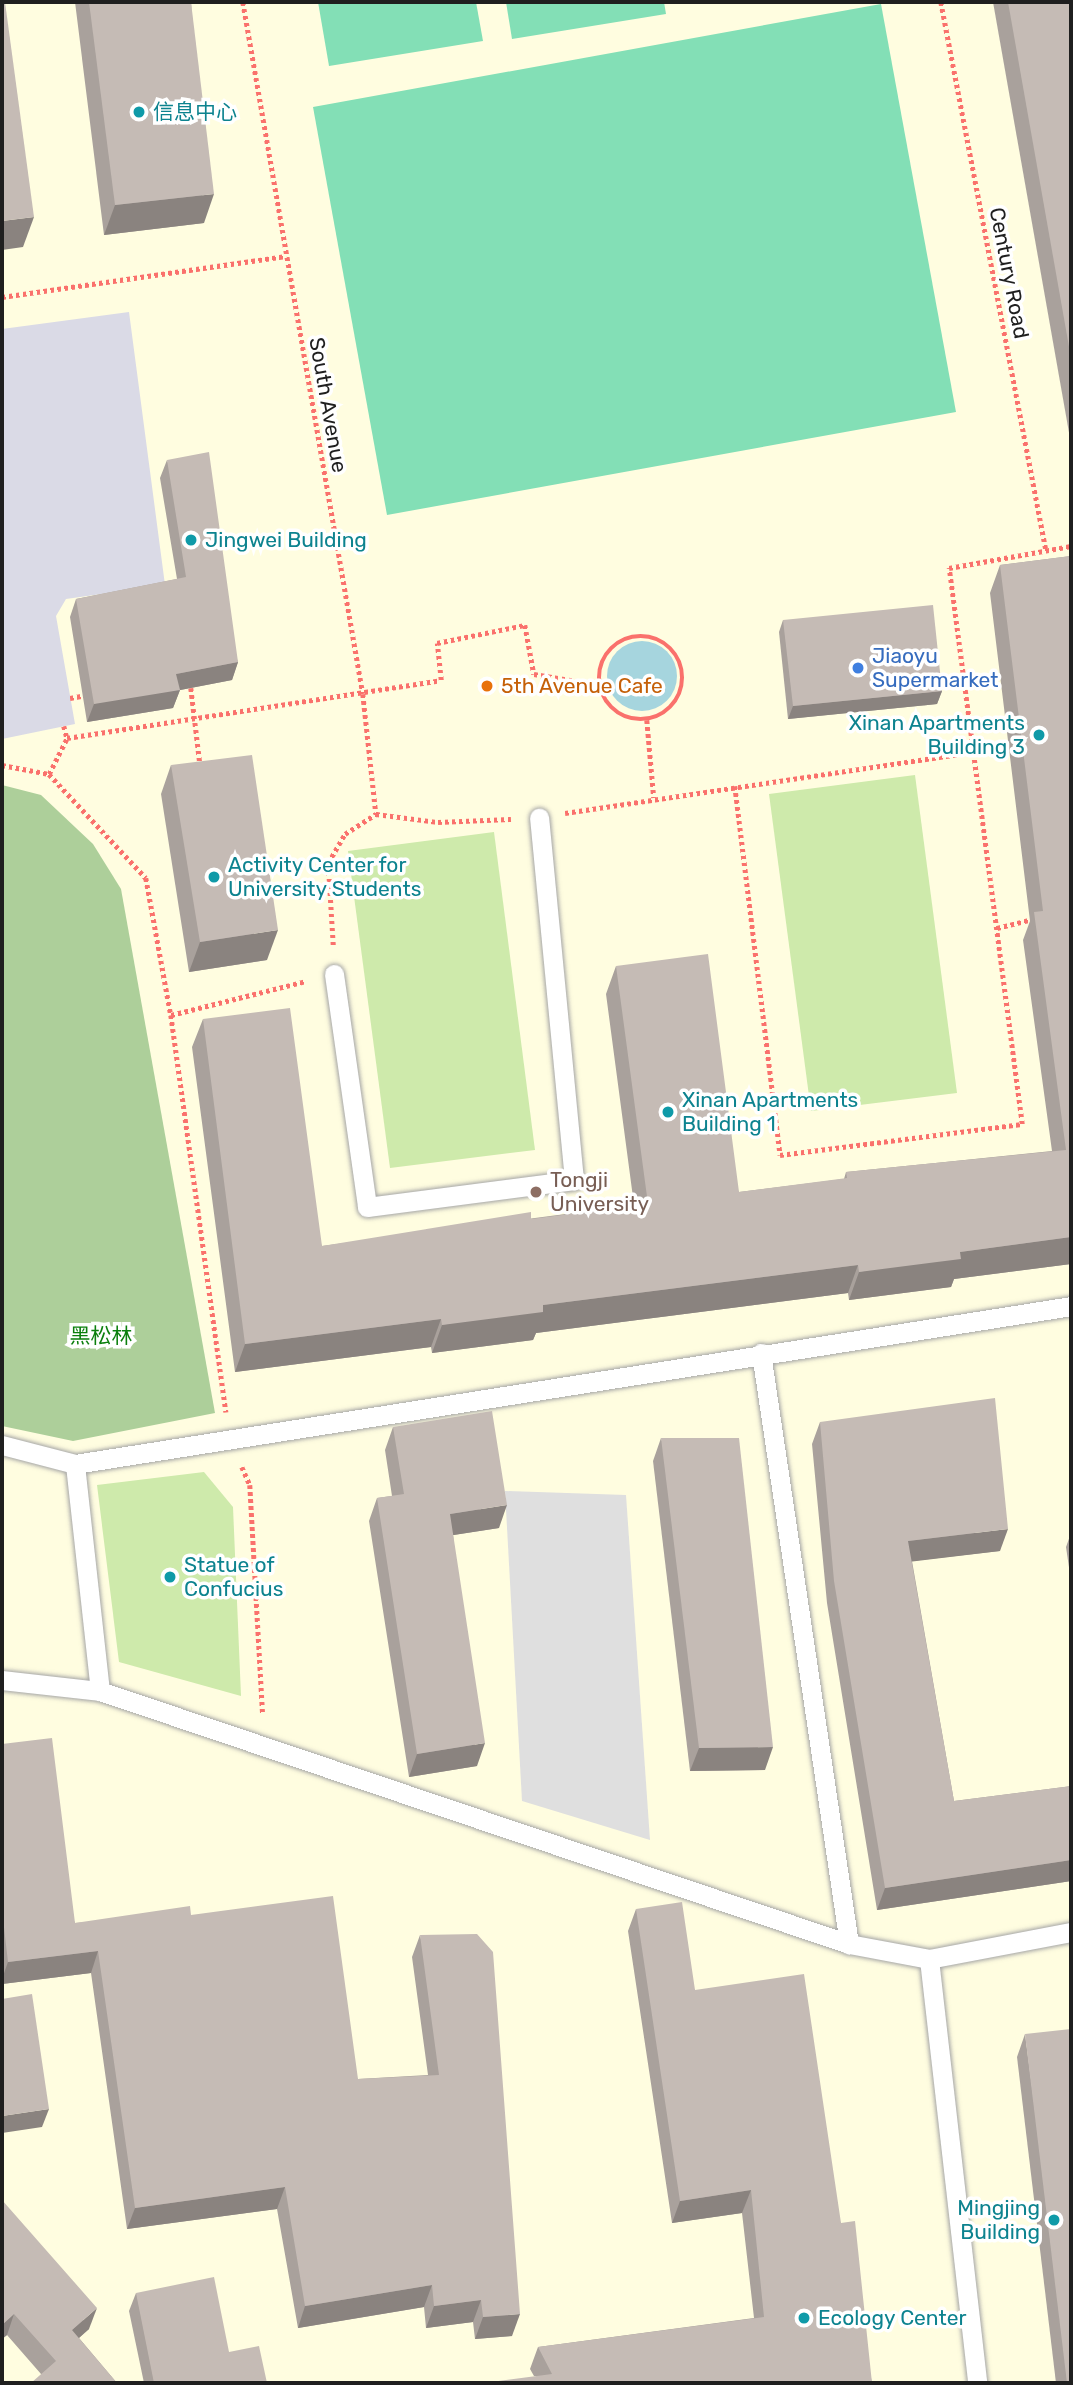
<!DOCTYPE html>
<meta charset="utf-8">
<style>
body{margin:0}
#map{position:relative;width:1073px;height:2385px;overflow:hidden;background:#f0ece6;font-family:Rubik,"Noto Sans SC",sans-serif}
div>[style]{position:absolute}
[style*='--x']{left:calc(var(--x)*1px);top:calc(var(--y)*1px);width:calc(var(--w)*1px);rotate:calc(var(--a)*1deg)}
.education>*{inset:0;background:#fffde0}
.grass>*{inset:0;background:#ceeaab}
.forest>*{inset:0;background:#adcf9a}
.pitch>*{inset:0;background:#83dfb6}
.parking>*{inset:0;background:#dfdfdf}
.plaza>*{inset:0;background:#dadae6}
.water>*{inset:0;background:#a6d5de}
.round{border-radius:50%}
.path>*{height:4.5px;margin-top:-2.25px;transform-origin:0;background:repeating-linear-gradient(90deg,#fa716c 0 3.5px,transparent 0 7px)}
.path>.ring{margin:-2.25px;padding:0;box-sizing:content-box;background:none;border:4.5px solid #fa716c;border-radius:50%}
.roads{filter:drop-shadow(0 0 2px #a6a6a6) drop-shadow(0 0 2px #a6a6a6)}
.lane>*{height:19px;margin:-9.5px;padding:0 9.5px;transform-origin:9.5px;border-radius:9.5px;background:#fff}
.path-bridge>*{height:4.5px;margin-top:-2.25px;transform-origin:0;background:repeating-linear-gradient(90deg,#fa716c 0 3.5px,transparent 0 7px)}
.wall>*{inset:0;background:#a9a19c}
.shaded-wall>*{inset:0;background:#8a837f}
.building>*{inset:0;background:#c5bbb5}
.dots>*{width:19px;height:19px;translate:-50% -50%;box-sizing:border-box;border:4px solid #fff;border-radius:50%}
span{translate:-50% -50%;white-space:nowrap;text-align:center;line-height:1.15;-webkit-text-stroke:7px #fff;paint-order:stroke}
.culture-label{font-size:21px;color:#0d838f}
.left{translate:0 -50%;text-align:left}
.right{translate:-100% -50%;text-align:right}
.street-label{font-size:21px;color:#1f1f1f}
.shop-label{font-size:21px;color:#366cbe}
.food-label{font-size:21px;color:#c56008}
.education-label{font-size:21px;color:#785e54}
.park-label{font-size:21px;color:#0b7f0d}
.frame{position:absolute;inset:0;border:4px solid #1f1f1f;pointer-events:none}
</style>
<div id="map">
<div class="education">
<i style="clip-path:polygon(2px 2px,1071px 2px,1071px 2383px,2px 2383px)"></i>
</div>
<div class="grass">
<i style="clip-path:polygon(915px 775px,957px 1093px,811px 1111px,769px 794px)"></i>
<i style="clip-path:polygon(494px 832px,535px 1150px,390px 1168px,348px 851px)"></i>
<i style="clip-path:polygon(204px 1472px,233px 1507px,241px 1696px,119px 1662px,97px 1485px)"></i>
</div>
<div class="forest">
<i style="clip-path:polygon(2px 785px,41px 795px,93px 844px,121px 889px,215px 1413px,73px 1441px,2px 1426px)"></i>
</div>
<div class="pitch">
<i style="clip-path:polygon(318px 2px,476px 2px,483px 41px,329px 66px)"></i>
<i style="clip-path:polygon(506px 2px,664px 2px,666px 14px,512px 39px)"></i>
<i style="clip-path:polygon(881px 4px,956px 412px,387px 515px,313px 107px)"></i>
</div>
<div class="parking">
<i style="clip-path:polygon(505px 1491px,626px 1495px,650px 1840px,522px 1801px)"></i>
</div>
<div class="plaza">
<i style="clip-path:polygon(129px 312px,165px 585px,66px 599px,56px 616px,75px 724px,2px 739px,2px 329px)"></i>
</div>
<div class="water">
<i class="round" style="left:607px;top:641px;width:70px;height:70px"></i>
</div>
<div class="path">
<i style="--x:243;--y:2;--w:702;--a:80.16"></i>
<i style="--x:363;--y:694;--w:121;--a:83.8"></i>
<i style="--x:941;--y:2;--w:558;--a:79.15"></i>
<i style="--x:2;--y:297;--w:287;--a:-8.2"></i>
<i class="ring" style="left:599px;top:636px;width:79.5px;height:79.5px"></i>
<i style="--x:70;--y:698;--w:17;--a:-10"></i>
<i style="--x:647;--y:720;--w:78;--a:84.9"></i>
<i style="--x:64;--y:726;--w:12;--a:76"></i>
<i style="--x:2;--y:765;--w:48;--a:10.8"></i>
<i style="--x:49;--y:774;--w:142;--a:47"></i>
<i style="--x:146;--y:878;--w:139;--a:79.7"></i>
<i style="--x:171;--y:1015;--w:401;--a:82.1"></i>
<i style="--x:49;--y:774;--w:40;--a:-63.4"></i>
<i style="--x:67;--y:738;--w:378;--a:-8.8"></i>
<i style="--x:441;--y:680;--w:37;--a:-96"></i>
<i style="--x:437;--y:643;--w:90;--a:-11.6"></i>
<i style="--x:525;--y:625;--w:50;--a:79.6"></i>
<i style="--x:534;--y:674;--w:67;--a:9.5"></i>
<i style="--x:735;--y:786;--w:372;--a:83"></i>
<i style="--x:780;--y:1155;--w:244;--a:-7.3"></i>
<i style="--x:1022;--y:1124;--w:561;--a:-97.48"></i>
<i style="--x:949;--y:568;--w:124;--a:-10.2"></i>
<i style="--x:565;--y:813;--w:414;--a:-8.5"></i>
<i style="--x:997;--y:928;--w:37;--a:-14"></i>
<i style="--x:333;--y:945;--w:82;--a:-93.5"></i>
<i style="--x:328;--y:863;--w:34;--a:-60"></i>
<i style="--x:345;--y:834;--w:37;--a:-33"></i>
<i style="--x:376;--y:814;--w:63;--a:7.4"></i>
<i style="--x:438;--y:822;--w:73;--a:-2.4"></i>
<i style="--x:171;--y:1015;--w:139;--a:-14.1"></i>
<i style="--x:242;--y:1467;--w:20;--a:66"></i>
<i style="--x:250;--y:1485;--w:231;--a:86.8"></i>
</div>
<div class="roads">
<div class="lane">
<i style="--x:334;--y:974;--w:235;--a:81.9"></i>
<i style="--x:367;--y:1207;--w:209;--a:-7.4"></i>
<i style="--x:574;--y:1180;--w:364;--a:-95.5"></i>
<i style="--x:761;--y:1353;--w:598;--a:81.53"></i>
<i style="--x:2;--y:1445;--w:75;--a:14.6"></i>
<i style="--x:2;--y:1680;--w:99;--a:6.4"></i>
<i style="--x:100;--y:1691;--w:791;--a:18.66"></i>
<i style="--x:849;--y:1944;--w:81;--a:10.6"></i>
<i style="--x:929;--y:1959;--w:145;--a:-10.8"></i>
<i style="--x:100;--y:1691;--w:228;--a:-96.3"></i>
<i style="--x:75;--y:1464;--w:1008;--a:-9.01"></i>
<i style="--x:929;--y:1959;--w:427;--a:83.5"></i>
</div>
</div>
<div class="path-bridge">
<i style="--x:191;--y:688;--w:77;--a:83.2"></i>
</div>
<div class="wall">
<i style="clip-path:polygon(75px 2px,191px 2px,204px 223px,104px 235px)"></i>
<i style="clip-path:polygon(993px 2px,1071px 2px,1071px 444px)"></i>
<i style="clip-path:polygon(167px 460px,238px 662px,232px 680px,180px 690px,173px 708px,87px 722px,70px 617px,76px 599px,177px 579px,160px 478px)"></i>
<i style="clip-path:polygon(1071px 556px,1071px 1264px,954px 1279px,951px 1287px,849px 1300px,848px 1293px,536px 1333px,533px 1340px,432px 1353px,431px 1347px,235px 1372px,192px 1047px,203px 1019px,322px 1246px,634px 1205px,606px 994px,616px 966px,739px 1192px,844px 1179px,846px 1172px,1052px 1151px,1023px 940px,1030px 921px,990px 593px,1000px 565px)"></i>
<i style="clip-path:polygon(783px 620px,942px 691px,937px 704px,788px 719px,779px 632px)"></i>
<i style="clip-path:polygon(171px 765px,267px 960px,189px 972px,161px 794px)"></i>
<i style="clip-path:polygon(820px 1422px,1000px 1551px,912px 1561px,954px 1801px,1071px 1786px,1071px 1881px,877px 1910px,827px 1603px,812px 1444px)"></i>
<i style="clip-path:polygon(393px 1427px,499px 1528px,453px 1535px,477px 1766px,409px 1777px,369px 1521px,377px 1498px,392px 1496px,385px 1450px)"></i>
<i style="clip-path:polygon(661px 1438px,765px 1770px,690px 1771px,653px 1461px)"></i>
<i style="clip-path:polygon(1071px 1533px,1071px 1581px,1066px 1547px)"></i>
<i style="clip-path:polygon(2px 1744px,75px 1923px,191px 1915px,358px 2079px,428px 2075px,412px 1957px,420px 1935px,512px 2336px,475px 2339px,473px 2322px,426px 2328px,424px 2307px,298px 2328px,277px 2209px,127px 2229px,91px 1973px,2px 1984px)"></i>
<i style="clip-path:polygon(636px 1909px,695px 1990px,841px 2223px,872px 2383px,534px 2376px,530px 2369px,538px 2347px,754px 2318px,742px 2213px,672px 2223px,628px 1931px)"></i>
<i style="clip-path:polygon(1025px 2034px,1071px 2383px,1056px 2383px,1017px 2057px)"></i>
<i style="clip-path:polygon(2px 2200px,89px 2329px,79px 2338px,117px 2383px,41px 2374px,7px 2335px,2px 2339px)"></i>
<i style="clip-path:polygon(136px 2293px,229px 2352px,267px 2383px,144px 2383px,129px 2311px)"></i>
</div>
<div class="shaded-wall">
<i style="clip-path:polygon(214px 194px,204px 223px,104px 235px,115px 205px)"></i>
<i style="clip-path:polygon(34px 217px,23px 247px,2px 250px,2px 221px)"></i>
<i style="clip-path:polygon(238px 662px,232px 680px,170px 692px,180px 690px,173px 708px,87px 722px,94px 704px,176px 674px)"></i>
<i style="clip-path:polygon(942px 691px,937px 704px,788px 719px,793px 706px)"></i>
<i style="clip-path:polygon(278px 930px,267px 960px,189px 972px,200px 942px)"></i>
<i style="clip-path:polygon(1071px 1237px,1071px 1264px,954px 1279px,951px 1287px,849px 1300px,859px 1272px,960px 1252px)"></i>
<i style="clip-path:polygon(858px 1265px,848px 1293px,536px 1333px,533px 1340px,432px 1353px,442px 1325px,543px 1305px)"></i>
<i style="clip-path:polygon(441px 1319px,431px 1347px,235px 1372px,245px 1344px)"></i>
<i style="clip-path:polygon(507px 1505px,499px 1528px,441px 1537px,450px 1514px)"></i>
<i style="clip-path:polygon(1008px 1529px,1000px 1551px,900px 1563px,908px 1541px)"></i>
<i style="clip-path:polygon(485px 1743px,477px 1766px,409px 1777px,417px 1754px)"></i>
<i style="clip-path:polygon(773px 1747px,765px 1770px,690px 1771px,699px 1748px)"></i>
<i style="clip-path:polygon(1071px 1860px,1071px 1881px,877px 1910px,885px 1888px)"></i>
<i style="clip-path:polygon(98px 1951px,91px 1973px,2px 1984px,2px 1979px,8px 1962px)"></i>
<i style="clip-path:polygon(49px 2109px,42px 2127px,2px 2133px,2px 2116px)"></i>
<i style="clip-path:polygon(285px 2187px,277px 2209px,127px 2229px,135px 2208px)"></i>
<i style="clip-path:polygon(751px 2190px,742px 2213px,672px 2223px,680px 2201px)"></i>
<i style="clip-path:polygon(432px 2285px,424px 2307px,298px 2328px,305px 2306px)"></i>
<i style="clip-path:polygon(481px 2300px,473px 2322px,426px 2328px,434px 2306px)"></i>
<i style="clip-path:polygon(97px 2308px,89px 2329px,64px 2351px,72px 2330px)"></i>
<i style="clip-path:polygon(14px 2314px,7px 2335px,2px 2339px,2px 2325px)"></i>
<i style="clip-path:polygon(520px 2314px,512px 2336px,475px 2339px,483px 2317px)"></i>
</div>
<div class="building">
<i style="clip-path:polygon(2px 2px,5px 2px,34px 217px,2px 221px)"></i>
<i style="clip-path:polygon(89px 2px,191px 2px,214px 194px,115px 205px)"></i>
<i style="clip-path:polygon(1008px 2px,1071px 2px,1071px 358px)"></i>
<i style="clip-path:polygon(209px 452px,238px 662px,176px 674px,180px 690px,94px 704px,76px 599px,186px 577px,167px 460px)"></i>
<i style="clip-path:polygon(1071px 556px,1071px 1237px,960px 1252px,961px 1259px,859px 1272px,858px 1265px,543px 1305px,543px 1312px,442px 1325px,441px 1319px,245px 1344px,203px 1019px,290px 1008px,322px 1246px,531px 1212px,531px 1219px,648px 1204px,616px 966px,708px 954px,739px 1192px,847px 1178px,846px 1172px,1066px 1150px,1034px 912px,1043px 911px,1000px 565px)"></i>
<i style="clip-path:polygon(933px 605px,942px 691px,793px 706px,783px 620px)"></i>
<i style="clip-path:polygon(252px 755px,278px 930px,200px 942px,171px 765px)"></i>
<i style="clip-path:polygon(995px 1398px,1008px 1529px,908px 1541px,954px 1801px,1071px 1786px,1071px 1860px,885px 1888px,834px 1581px,820px 1422px)"></i>
<i style="clip-path:polygon(492px 1411px,507px 1505px,450px 1514px,485px 1743px,417px 1754px,377px 1498px,404px 1494px,393px 1427px)"></i>
<i style="clip-path:polygon(661px 1438px,739px 1438px,773px 1747px,699px 1748px)"></i>
<i style="clip-path:polygon(52px 1738px,75px 1923px,190px 1906px,191px 1915px,333px 1896px,358px 2079px,439px 2075px,420px 1935px,477px 1934px,493px 1952px,520px 2314px,483px 2317px,481px 2300px,434px 2306px,432px 2285px,305px 2306px,285px 2187px,135px 2208px,98px 1951px,8px 1962px,2px 1910px,2px 1744px)"></i>
<i style="clip-path:polygon(682px 1902px,695px 1990px,804px 1974px,841px 2223px,855px 2221px,872px 2383px,483px 2383px,552px 2374px,538px 2347px,764px 2317px,751px 2190px,680px 2201px,636px 1909px)"></i>
<i style="clip-path:polygon(32px 1994px,49px 2109px,2px 2116px,2px 1999px)"></i>
<i style="clip-path:polygon(1071px 2029px,1071px 2383px,1067px 2383px,1025px 2034px)"></i>
<i style="clip-path:polygon(2px 2200px,97px 2308px,72px 2330px,117px 2383px,31px 2383px,56px 2361px,14px 2314px,2px 2325px)"></i>
<i style="clip-path:polygon(214px 2277px,229px 2352px,259px 2346px,267px 2383px,154px 2383px,136px 2293px)"></i>
</div>
<div class="dots">
<i style="left:139px;top:112px;background:#0f9aa8"></i>
<i style="left:191px;top:540px;background:#0f9aa8"></i>
<i style="left:858px;top:668px;background:#3f7fe0"></i>
<i style="left:487px;top:686px;background:#e8710a"></i>
<i style="left:1039px;top:735px;background:#0f9aa8"></i>
<i style="left:214px;top:877px;background:#0f9aa8"></i>
<i style="left:668px;top:1112px;background:#0f9aa8"></i>
<i style="left:536px;top:1192px;background:#8d6e63"></i>
<i style="left:170px;top:1577px;background:#0f9aa8"></i>
<i style="left:1054px;top:2220px;background:#0f9aa8"></i>
<i style="left:804px;top:2318px;background:#0f9aa8"></i>
</div>
<div class="culture-label">
<span class="left" style="left:153px;top:112px">信息中心</span>
<span class="left" style="left:205px;top:540px">Jingwei Building</span>
<span class="right" style="left:1025px;top:735px">Xinan Apartments<br>Building 3</span>
<span class="left" style="left:228px;top:877px">Activity Center for<br>University Students</span>
<span class="left" style="left:682px;top:1112px">Xinan Apartments<br>Building 1</span>
<span class="left" style="left:184px;top:1577px">Statue of<br>Confucius</span>
<span class="right" style="left:1040px;top:2220px">Mingjing<br>Building</span>
<span class="left" style="left:818px;top:2318px">Ecology Center</span>
</div>
<div class="street-label">
<span style="left:1009px;top:273px;rotate:79deg">Century Road</span>
<span style="left:328px;top:405px;rotate:80deg">South Avenue</span>
</div>
<div class="shop-label">
<span class="left" style="left:872px;top:668px">Jiaoyu<br>Supermarket</span>
</div>
<div class="food-label">
<span class="left" style="left:501px;top:686px">5th Avenue Cafe</span>
</div>
<div class="education-label">
<span class="left" style="left:550px;top:1192px">Tongji<br>University</span>
</div>
<div class="park-label">
<span style="left:101px;top:1336px">黑松林</span>
</div>
<div class="frame"></div>
</div>
